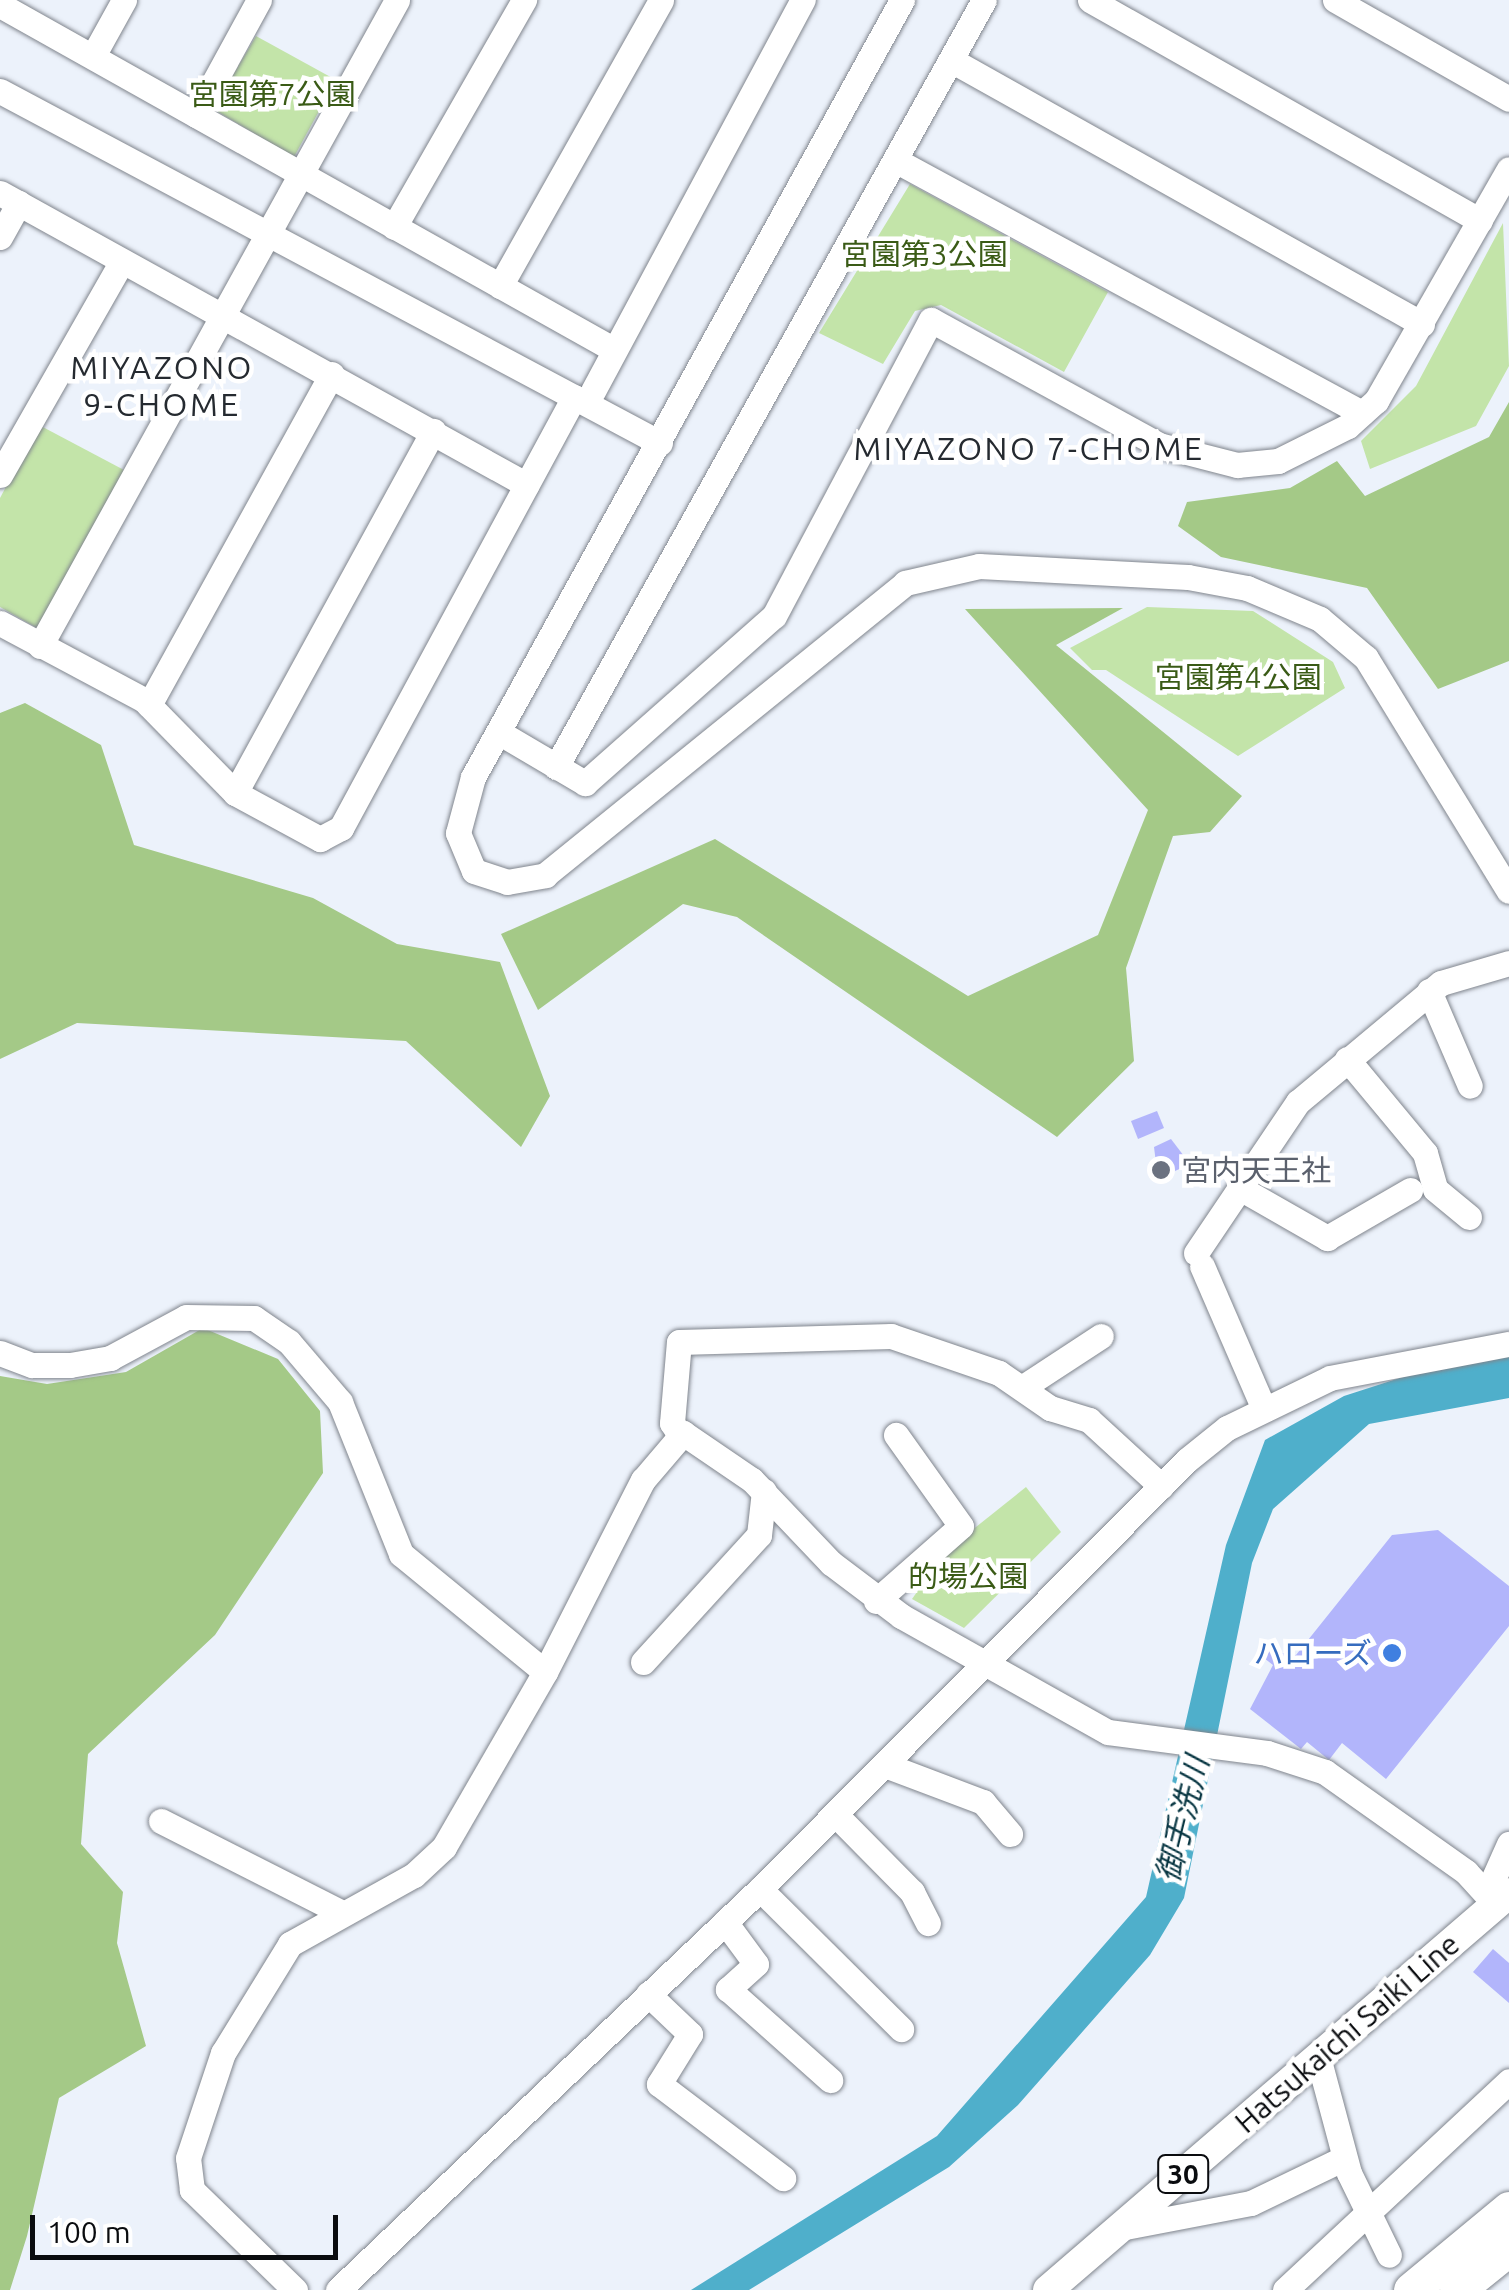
<!DOCTYPE html>
<meta charset="utf-8">
<style>
body{margin:0}
#map{position:relative;width:1509px;height:2290px;overflow:hidden;background:#ecf2fb;font-family:Ubuntu,"Noto Sans JP",sans-serif}
div>[style]{position:absolute}
[style*='--x']{left:calc(var(--x)*1px);top:calc(var(--y)*1px);width:calc(var(--w)*1px);rotate:calc(var(--a)*1deg)}
.green>*{inset:0;background:#c3e4a9}
.forest>*{inset:0;background:#a4c987}
.water>*{inset:0;background:#4fafcb}
.building>*{inset:0;background:#b2b5fb}
.roads{filter:drop-shadow(0 0 2px #80858d) drop-shadow(0 0 2px #80858d)}
.minor>*{height:25px;margin:-12.5px;padding:0 12.5px;transform-origin:12.5px;border-radius:12.5px;background:#fff}
.major>*{height:30px;margin:-15px;padding:0 15px;transform-origin:15px;border-radius:15px;background:#fff}
.highway>*{height:35px;margin:-17.5px;padding:0 17.5px;transform-origin:17.5px;border-radius:17.5px;background:#fff}
.dots>*{width:28px;height:28px;translate:-50% -50%;box-sizing:border-box;border:5px solid #fff;border-radius:50%}
span{translate:-50% -50%;white-space:nowrap;text-align:center;line-height:1.15;-webkit-text-stroke:9px #fff;paint-order:stroke}
.shield-label span{padding:2px 8px;background:#fff;border:2px solid;border-radius:8px;-webkit-text-stroke-width:0}
.shield-label{font-size:28px;color:#0a0c0f;font-weight:700}
.park-label{font-size:30px;color:#3a5b16}
.worship-label{font-size:30px;color:#5b616d}
.left{translate:0 -50%;text-align:left}
.shop-label{font-size:30px;color:#366cbe}
.right{translate:-100% -50%;text-align:right}
.street-label{font-size:30px;color:#0a0c0f}
.neighbourhood-label{font-size:32px;color:#252a30;letter-spacing:2.5px}
.water-label{font-size:32px;color:#093743;font-style:italic}
.scale{position:absolute;left:30px;top:2215px;width:308px;height:45px;box-sizing:border-box;border:5px solid #0a0c0f;border-top:0;padding-left:12px;font-size:30px;line-height:35px;white-space:nowrap;color:#0a0c0f;-webkit-text-stroke:8px #fff;paint-order:stroke}
</style>
<div id="map">
<div class="green">
<i style="clip-path:polygon(256px 36px,336px 80px,294px 157px,213px 109px)"></i>
<i style="clip-path:polygon(910px 184px,1108px 292px,1064px 372px,941px 305px,915px 311px,883px 364px,819px 333px)"></i>
<i style="clip-path:polygon(1503px 223px,1509px 366px,1476px 426px,1370px 469px,1361px 441px,1416px 386px)"></i>
<i style="clip-path:polygon(39px 425px,124px 470px,37px 628px,0 607px,0 498px)"></i>
<i style="clip-path:polygon(1147px 607px,1253px 611px,1333px 662px,1345px 688px,1238px 756px,1106px 670px,1092px 670px,1070px 648px)"></i>
<i style="clip-path:polygon(1026px 1487px,1061px 1532px,964px 1628px,912px 1599px,946px 1551px)"></i>
</div>
<div class="forest">
<i style="clip-path:polygon(1509px 402px,1509px 661px,1438px 689px,1367px 588px,1221px 557px,1178px 526px,1187px 502px,1290px 488px,1337px 461px,1365px 496px,1489px 437px)"></i>
<i style="clip-path:polygon(1123px 608px,1056px 645px,1242px 796px,1210px 832px,1173px 836px,1126px 968px,1134px 1061px,1057px 1137px,737px 917px,683px 904px,538px 1010px,501px 934px,715px 839px,968px 996px,1098px 935px,1148px 810px,965px 609px)"></i>
<i style="clip-path:polygon(25px 703px,101px 745px,134px 845px,313px 898px,397px 944px,500px 962px,550px 1096px,521px 1147px,406px 1041px,77px 1023px,0 1059px,0 713px)"></i>
<i style="clip-path:polygon(203px 1328px,278px 1359px,320px 1411px,323px 1473px,215px 1635px,88px 1754px,81px 1844px,123px 1892px,117px 1943px,146px 2046px,59px 2098px,27px 2236px,10px 2290px,0 2290px,0 1376px,47px 1384px,126px 1372px)"></i>
</div>
<div class="water">
<i style="clip-path:polygon(1509px 1357px,1509px 1398px,1369px 1424px,1273px 1509px,1252px 1563px,1184px 1898px,1150px 1955px,1018px 2105px,949px 2167px,749px 2290px,691px 2290px,937px 2136px,1146px 1897px,1226px 1545px,1265px 1440px,1344px 1396px,1443px 1364px)"></i>
</div>
<div class="building">
<i style="clip-path:polygon(1157px 1111px,1164px 1128px,1138px 1139px,1131px 1121px)"></i>
<i style="clip-path:polygon(1171px 1139px,1190px 1164px,1158px 1179px,1154px 1147px)"></i>
<i style="clip-path:polygon(1438px 1530px,1509px 1586px,1509px 1626px,1386px 1779px,1342px 1743px,1329px 1760px,1307px 1742px,1301px 1749px,1250px 1709px,1273px 1665px,1264px 1658px,1270px 1651px,1296px 1655px,1392px 1535px)"></i>
<i style="clip-path:polygon(1493px 1949px,1509px 1963px,1509px 2003px,1473px 1972px)"></i>
</div>
<div class="roads">
<div class="minor">
<i style="--x:902;--y:0;--w:888;--a:118.9"></i>
<i style="--x:473;--y:777;--w:58;--a:105"></i>
<i style="--x:458;--y:833;--w:41;--a:67.2"></i>
<i style="--x:474;--y:871;--w:35;--a:18"></i>
<i style="--x:507;--y:882;--w:39;--a:-10"></i>
<i style="--x:545;--y:875;--w:464;--a:-39"></i>
<i style="--x:905;--y:583;--w:76;--a:-12.9"></i>
<i style="--x:979;--y:566;--w:209;--a:3"></i>
<i style="--x:1188;--y:577;--w:60;--a:10.6"></i>
<i style="--x:1247;--y:588;--w:79;--a:23"></i>
<i style="--x:1320;--y:619;--w:60;--a:40.3"></i>
<i style="--x:1366;--y:658;--w:273;--a:58.5"></i>
<i style="--x:1090;--y:0;--w:448;--a:29.5"></i>
<i style="--x:1335;--y:0;--w:200;--a:29.6"></i>
<i style="--x:0;--y:5;--w:701;--a:29.31"></i>
<i style="--x:93;--y:56;--w:64;--a:-61"></i>
<i style="--x:951;--y:60;--w:540;--a:29.27"></i>
<i style="--x:0;--y:91;--w:748;--a:28.07"></i>
<i style="--x:196;--y:115;--w:131;--a:-61.3"></i>
<i style="--x:895;--y:160;--w:531;--a:28.45"></i>
<i style="--x:0;--y:193;--w:602;--a:28.99"></i>
<i style="--x:394;--y:227;--w:262;--a:-60.2"></i>
<i style="--x:0;--y:237;--w:39;--a:-61"></i>
<i style="--x:500;--y:286;--w:328;--a:-60.6"></i>
<i style="--x:593;--y:391;--w:444;--a:-61.8"></i>
<i style="--x:0;--y:475;--w:246;--a:-60.3"></i>
<i style="--x:0;--y:623;--w:163;--a:28.1"></i>
<i style="--x:144;--y:700;--w:130;--a:45.6"></i>
<i style="--x:235;--y:793;--w:97;--a:28.4"></i>
<i style="--x:320;--y:839;--w:24;--a:-28"></i>
<i style="--x:341;--y:828;--w:490;--a:-61.6"></i>
<i style="--x:40;--y:646;--w:738;--a:-61.07"></i>
<i style="--x:149;--y:705;--w:378;--a:-61.1"></i>
<i style="--x:500;--y:733;--w:99;--a:30.5"></i>
<i style="--x:585;--y:783;--w:252;--a:-41.5"></i>
<i style="--x:774;--y:616;--w:335;--a:-62.1"></i>
<i style="--x:931;--y:320;--w:260;--a:28.7"></i>
<i style="--x:1159;--y:445;--w:81;--a:14.4"></i>
<i style="--x:1237;--y:465;--w:41;--a:-5.6"></i>
<i style="--x:1278;--y:461;--w:78;--a:-26.6"></i>
<i style="--x:1348;--y:426;--w:38;--a:-42"></i>
<i style="--x:1376;--y:401;--w:267;--a:-60.2"></i>
<i style="--x:556;--y:767;--w:878;--a:-60.84"></i>
<i style="--x:235;--y:793;--w:413;--a:-61.3"></i>
<i style="--x:1429;--y:991;--w:103;--a:66.7"></i>
<i style="--x:1347;--y:1059;--w:122;--a:50.3"></i>
<i style="--x:1425;--y:1153;--w:37;--a:74"></i>
<i style="--x:1435;--y:1189;--w:44;--a:39.5"></i>
<i style="--x:1245;--y:1191;--w:95;--a:29.8"></i>
<i style="--x:1327;--y:1238;--w:96;--a:-30"></i>
<i style="--x:1196;--y:1253;--w:182;--a:-56"></i>
<i style="--x:1298;--y:1102;--w:186;--a:-39.8"></i>
<i style="--x:1441;--y:983;--w:71;--a:-16.4"></i>
<i style="--x:1202;--y:1266;--w:156;--a:66.6"></i>
<i style="--x:0;--y:1353;--w:34;--a:21"></i>
<i style="--x:32;--y:1365;--w:38;--a:0"></i>
<i style="--x:70;--y:1365;--w:41;--a:-9.9"></i>
<i style="--x:110;--y:1358;--w:86;--a:-28.3"></i>
<i style="--x:186;--y:1317;--w:68;--a:0.8"></i>
<i style="--x:254;--y:1318;--w:42;--a:34.4"></i>
<i style="--x:289;--y:1342;--w:79;--a:49.6"></i>
<i style="--x:340;--y:1402;--w:164;--a:68.1"></i>
<i style="--x:401;--y:1554;--w:186;--a:39.3"></i>
<i style="--x:545;--y:1672;--w:216;--a:-63"></i>
<i style="--x:643;--y:1480;--w:62;--a:-49.6"></i>
<i style="--x:683;--y:1433;--w:83;--a:34.3"></i>
<i style="--x:752;--y:1480;--w:115;--a:46.4"></i>
<i style="--x:831;--y:1563;--w:88;--a:37.1"></i>
<i style="--x:901;--y:1616;--w:237;--a:29.3"></i>
<i style="--x:1108;--y:1732;--w:160;--a:7.5"></i>
<i style="--x:1267;--y:1753;--w:61;--a:18.1"></i>
<i style="--x:1325;--y:1772;--w:173;--a:35.3"></i>
<i style="--x:1466;--y:1872;--w:45;--a:47.7"></i>
<i style="--x:1023;--y:1387;--w:93;--a:-33.2"></i>
<i style="--x:679;--y:1434;--w:13;--a:-122"></i>
<i style="--x:672;--y:1423;--w:81;--a:-85.1"></i>
<i style="--x:679;--y:1342;--w:212;--a:-1.6"></i>
<i style="--x:891;--y:1336;--w:114;--a:18.9"></i>
<i style="--x:999;--y:1373;--w:62;--a:34.5"></i>
<i style="--x:1050;--y:1408;--w:41;--a:17.1"></i>
<i style="--x:1089;--y:1420;--w:98;--a:42.5"></i>
<i style="--x:876;--y:1601;--w:113;--a:-41.4"></i>
<i style="--x:961;--y:1526;--w:112;--a:-125.5"></i>
<i style="--x:643;--y:1662;--w:172;--a:-47.6"></i>
<i style="--x:759;--y:1535;--w:44;--a:-83.5"></i>
<i style="--x:885;--y:1765;--w:105;--a:20.7"></i>
<i style="--x:983;--y:1802;--w:42;--a:49.8"></i>
<i style="--x:835;--y:1814;--w:110;--a:45.4"></i>
<i style="--x:912;--y:1892;--w:35;--a:63"></i>
<i style="--x:161;--y:1821;--w:201;--a:26.9"></i>
<i style="--x:760;--y:1889;--w:199;--a:44.8"></i>
<i style="--x:1487;--y:1893;--w:54;--a:-65.8"></i>
<i style="--x:725;--y:1922;--w:52;--a:53.6"></i>
<i style="--x:756;--y:1964;--w:38;--a:138"></i>
<i style="--x:728;--y:1989;--w:137;--a:41.7"></i>
<i style="--x:648;--y:1994;--w:58;--a:43.6"></i>
<i style="--x:690;--y:2034;--w:59;--a:121.8"></i>
<i style="--x:659;--y:2084;--w:156;--a:37.2"></i>
<i style="--x:1318;--y:2057;--w:120;--a:75"></i>
<i style="--x:1349;--y:2173;--w:91;--a:64"></i>
<i style="--x:1120;--y:2228;--w:133;--a:-10.8"></i>
<i style="--x:1251;--y:2203;--w:103;--a:-25.8"></i>
<i style="--x:295;--y:2290;--w:144;--a:-135.8"></i>
<i style="--x:192;--y:2190;--w:32;--a:-97"></i>
<i style="--x:188;--y:2158;--w:111;--a:-71.6"></i>
<i style="--x:223;--y:2053;--w:128;--a:-58.4"></i>
<i style="--x:290;--y:1944;--w:142;--a:-29.1"></i>
<i style="--x:414;--y:1875;--w:41;--a:-43"></i>
<i style="--x:444;--y:1847;--w:202;--a:-60"></i>
<i style="--x:338;--y:2290;--w:582;--a:-43.54"></i>
<i style="--x:760;--y:1889;--w:605;--a:-45.13"></i>
<i style="--x:1187;--y:1460;--w:51;--a:-38.7"></i>
<i style="--x:1227;--y:1428;--w:114;--a:-25.9"></i>
<i style="--x:1330;--y:1378;--w:182;--a:-10.8"></i>
<i style="--x:1285;--y:2290;--w:306;--a:-43"></i>
</div>
<div class="major">
<i style="--x:1048;--y:2290;--w:608;--a:-40.73"></i>
</div>
<div class="highway">
<i style="--x:1411;--y:2290;--w:127;--a:-39.6"></i>
<i style="--x:1457;--y:2290;--w:67;--a:-38.9"></i>
</div>
</div>
<div class="dots">
<i style="left:1161px;top:1170px;background:#6b7280"></i>
<i style="left:1392px;top:1653px;background:#3f7fe0"></i>
</div>
<div class="shield-label">
<span style="left:1183px;top:2174px">30</span>
</div>
<div class="park-label">
<span style="left:272px;top:94px">宮園第7公園</span>
<span style="left:924px;top:254px">宮園第3公園</span>
<span style="left:1238px;top:677px">宮園第4公園</span>
<span style="left:968px;top:1576px">的場公園</span>
</div>
<div class="worship-label">
<span class="left" style="left:1181px;top:1170px">宮内天王社</span>
</div>
<div class="shop-label">
<span class="right" style="left:1372px;top:1653px">ハローズ</span>
</div>
<div class="street-label">
<span style="left:1347px;top:2033px;rotate:-41deg">Hatsukaichi Saiki Line</span>
</div>
<div class="neighbourhood-label">
<span style="left:162px;top:386px">MIYAZONO<br>9-CHOME</span>
<span style="left:1029px;top:448px">MIYAZONO 7-CHOME</span>
</div>
<div class="water-label">
<span style="left:1182px;top:1819px;rotate:-76deg">御手洗川</span>
</div>
<div class="scale">100 m</div>
</div>
